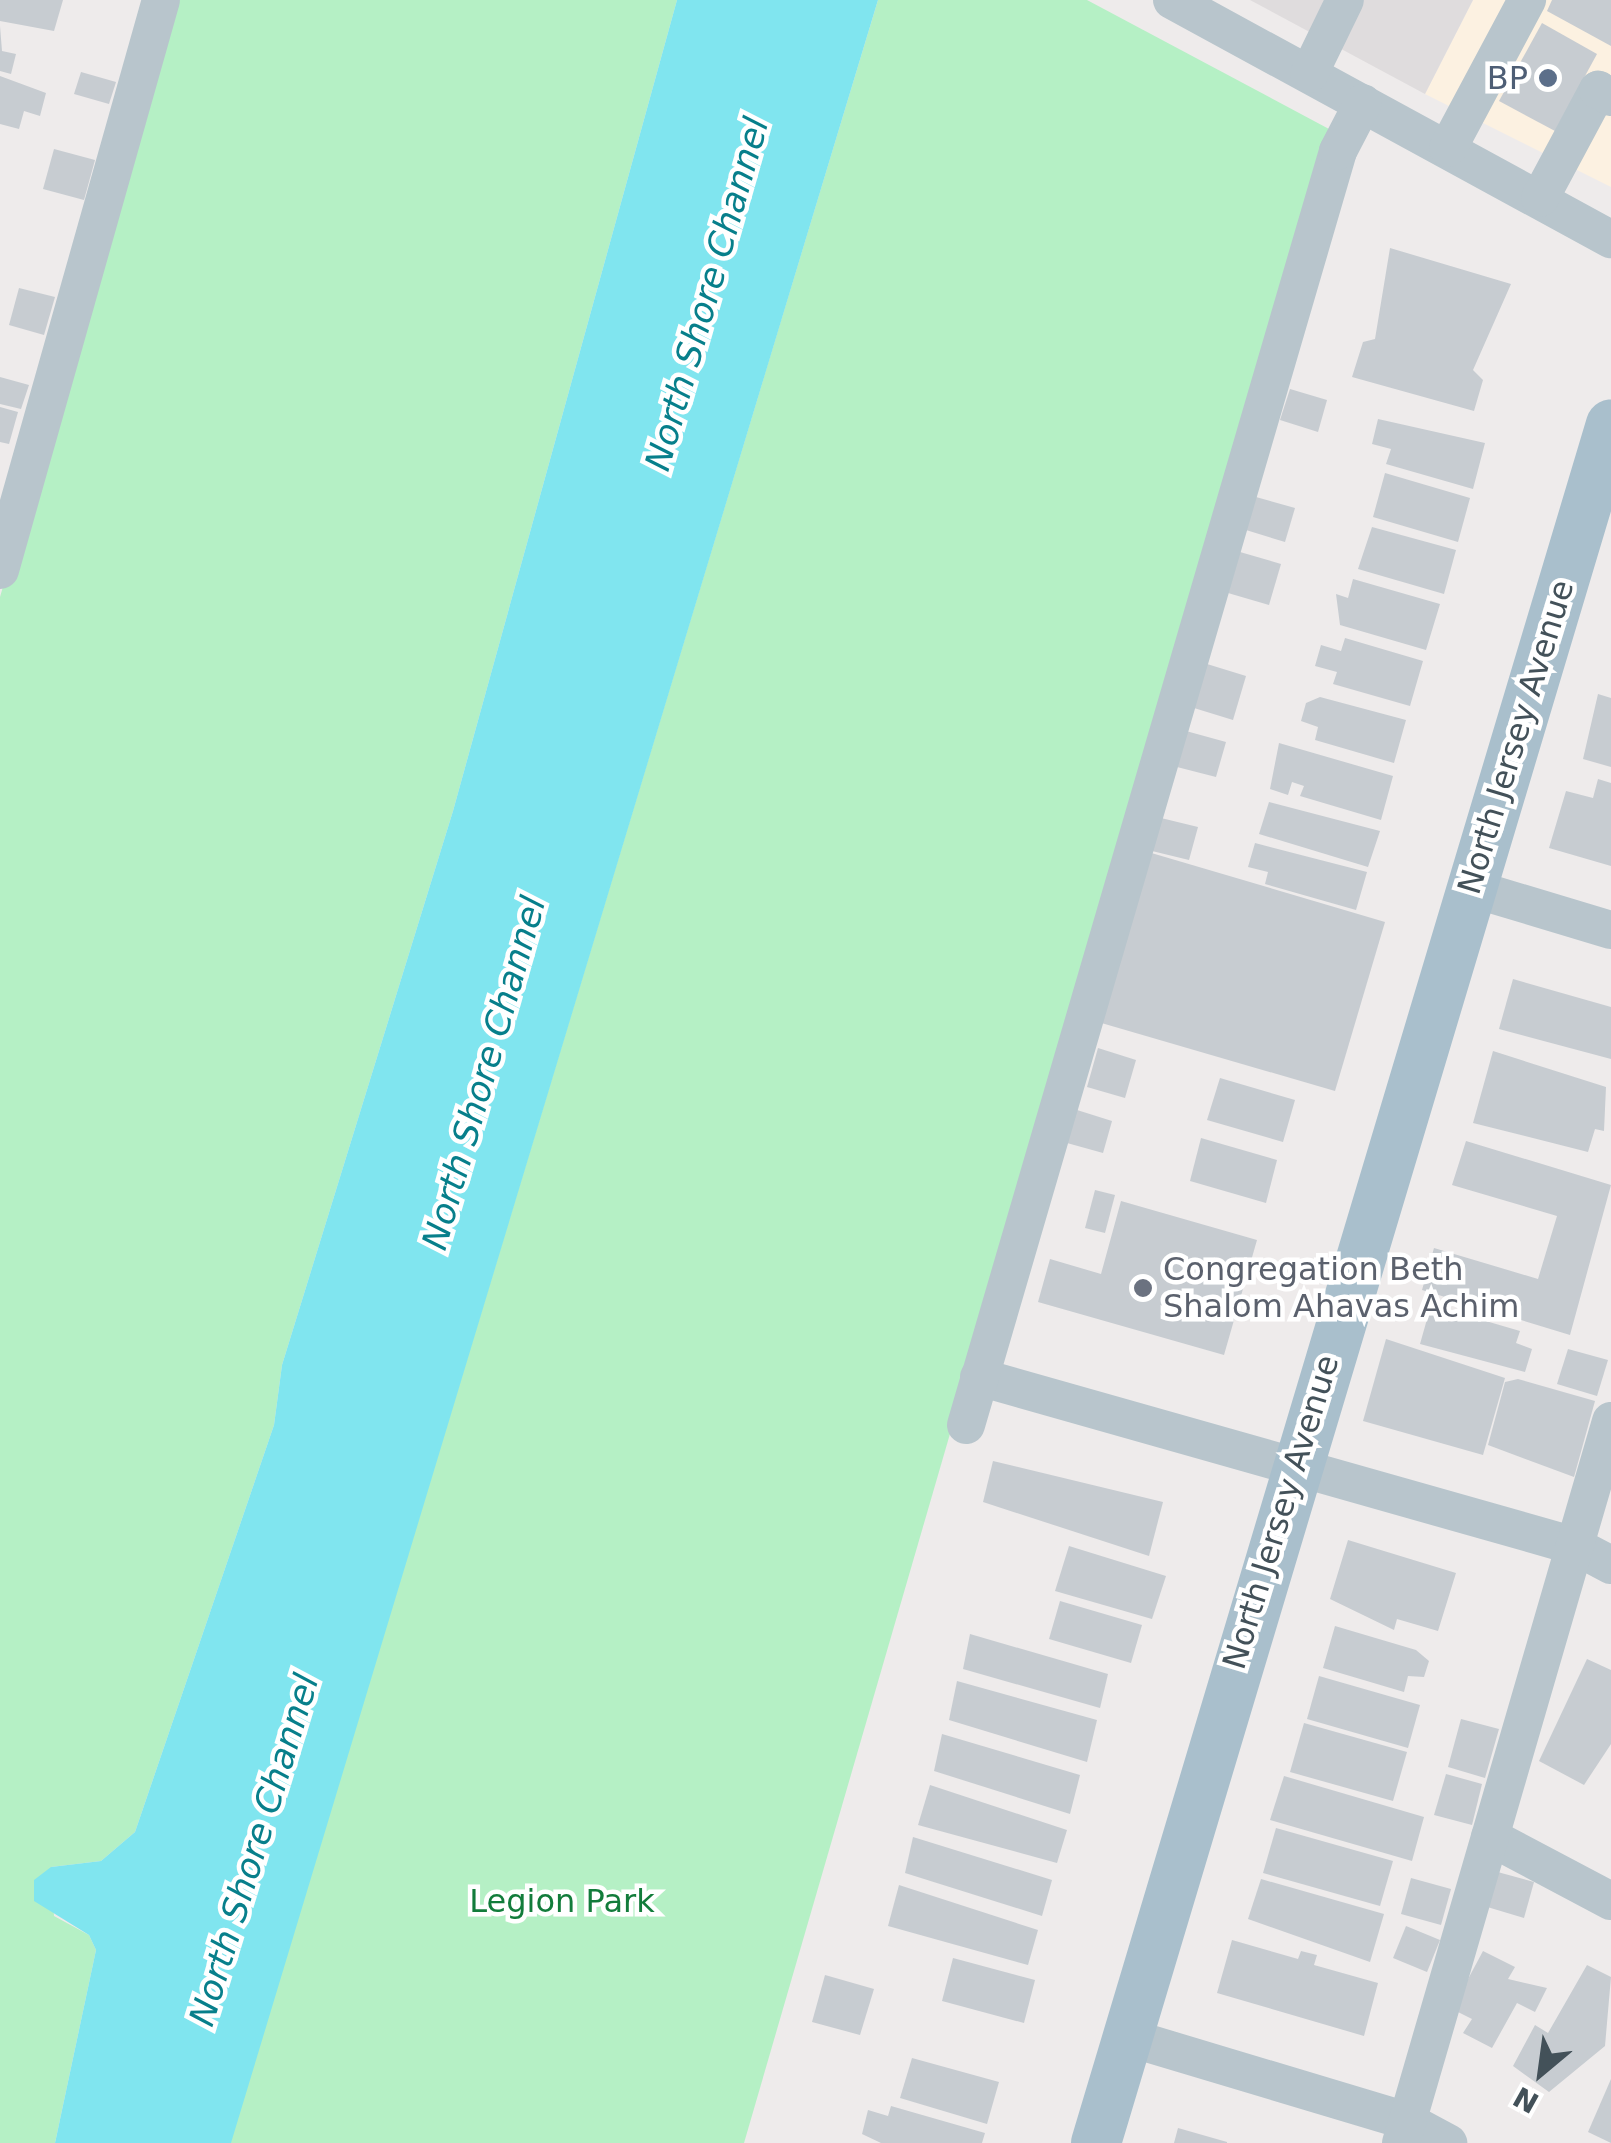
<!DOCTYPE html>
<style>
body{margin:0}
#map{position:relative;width:1611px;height:2143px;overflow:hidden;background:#eeebeb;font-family:"DejaVu Sans",sans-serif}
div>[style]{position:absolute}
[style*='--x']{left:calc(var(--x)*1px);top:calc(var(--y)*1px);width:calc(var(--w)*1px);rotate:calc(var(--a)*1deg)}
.commercial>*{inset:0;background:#fcf1e1}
.education>*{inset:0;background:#dfdcdd}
.green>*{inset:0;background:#b5f0c5}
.water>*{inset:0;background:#80e5ef}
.building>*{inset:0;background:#c7ccd1}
.minor>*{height:38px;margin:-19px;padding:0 19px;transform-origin:19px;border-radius:19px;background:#b8c5cc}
.major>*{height:50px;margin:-25px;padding:0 25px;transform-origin:25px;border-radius:25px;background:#a9bfcc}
.dots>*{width:28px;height:28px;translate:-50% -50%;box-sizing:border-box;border:5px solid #fff;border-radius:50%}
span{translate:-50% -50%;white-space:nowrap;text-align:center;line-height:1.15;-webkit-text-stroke:9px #fff;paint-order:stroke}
.service-label{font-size:32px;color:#4e5e75}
.right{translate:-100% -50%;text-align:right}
.street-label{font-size:32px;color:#435159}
.worship-label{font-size:32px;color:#5b616d}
.left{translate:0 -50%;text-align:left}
.park-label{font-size:32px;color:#127c3b}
.water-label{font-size:35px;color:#077f8b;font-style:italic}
.north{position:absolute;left:1491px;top:2023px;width:100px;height:100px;-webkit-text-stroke:8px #fff;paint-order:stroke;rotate:209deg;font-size:28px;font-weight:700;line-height:40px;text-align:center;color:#435159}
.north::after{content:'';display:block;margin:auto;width:35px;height:45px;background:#435159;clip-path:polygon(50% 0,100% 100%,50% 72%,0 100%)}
</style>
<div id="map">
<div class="commercial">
<i style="clip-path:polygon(1473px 0,1611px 0,1611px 187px,1425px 94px)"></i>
</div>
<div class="education">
<i style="clip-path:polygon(1250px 0,1473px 0,1425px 94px)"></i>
</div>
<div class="green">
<i style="clip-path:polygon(173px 0,677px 0,453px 811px,282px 1365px,274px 1425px,135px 1832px,101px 1861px,51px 1867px,54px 1916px,89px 1935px,96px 1950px,55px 2143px,0 2143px,0 597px)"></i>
<i style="clip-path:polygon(878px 0,1087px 0,1329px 129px,744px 2143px,230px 2143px)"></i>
</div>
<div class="water">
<i style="clip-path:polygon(677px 0,878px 0,231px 2143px,55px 2143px,96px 1950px,89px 1935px,34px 1901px,34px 1880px,51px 1867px,101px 1861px,135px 1832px,274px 1425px,282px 1365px,453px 811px)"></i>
</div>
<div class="building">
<i style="clip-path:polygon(0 0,63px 0,54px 31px,0 21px)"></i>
<i style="clip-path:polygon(1552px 0,1611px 0,1611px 46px,1547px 11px)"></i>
<i style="clip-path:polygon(1542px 23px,1597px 54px,1555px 131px,1499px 101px)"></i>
<i style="clip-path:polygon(0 26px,2px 51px,16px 54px,11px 74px,0 71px)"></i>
<i style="clip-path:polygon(81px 72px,116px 82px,109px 104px,74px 94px)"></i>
<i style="clip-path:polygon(0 76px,46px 93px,40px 116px,24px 111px,19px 129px,0 124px)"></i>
<i style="clip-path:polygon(54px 149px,95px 160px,84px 200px,43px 189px)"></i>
<i style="clip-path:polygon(1390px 248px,1511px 284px,1473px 370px,1483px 380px,1474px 411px,1352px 377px,1363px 342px,1375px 339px)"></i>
<i style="clip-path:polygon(19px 288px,55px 297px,44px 335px,9px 325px)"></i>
<i style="clip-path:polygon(0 377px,29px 385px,21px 409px,0 404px)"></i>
<i style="clip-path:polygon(1290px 389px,1327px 400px,1318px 432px,1280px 420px)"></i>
<i style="clip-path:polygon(0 407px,18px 412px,9px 444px,0 442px)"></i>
<i style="clip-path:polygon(1378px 419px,1485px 443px,1473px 489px,1386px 464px,1391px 449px,1372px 444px)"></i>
<i style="clip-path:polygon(1385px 473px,1470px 498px,1458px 542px,1373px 517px)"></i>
<i style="clip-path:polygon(1256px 497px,1295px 508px,1285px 542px,1246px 530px)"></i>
<i style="clip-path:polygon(1372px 527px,1456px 550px,1444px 594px,1358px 569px)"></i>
<i style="clip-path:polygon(1240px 552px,1281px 564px,1269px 605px,1228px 593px)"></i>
<i style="clip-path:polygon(1353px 579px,1440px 604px,1426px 650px,1340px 625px,1336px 594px,1348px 598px)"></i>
<i style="clip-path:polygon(1345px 638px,1423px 661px,1410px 706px,1333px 684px,1337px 672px,1315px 666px,1321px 645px,1341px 651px)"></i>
<i style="clip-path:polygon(1207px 664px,1246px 676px,1233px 720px,1194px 708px)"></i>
<i style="clip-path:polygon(1598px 694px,1611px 698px,1611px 767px,1583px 759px)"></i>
<i style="clip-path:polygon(1320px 697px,1406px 720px,1394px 763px,1315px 740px,1318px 727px,1301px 721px,1306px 703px)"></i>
<i style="clip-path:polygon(1186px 731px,1226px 742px,1216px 777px,1177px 767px)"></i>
<i style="clip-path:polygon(1279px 743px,1393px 776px,1381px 820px,1300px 796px,1304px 786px,1292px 782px,1288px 795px,1270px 789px)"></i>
<i style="clip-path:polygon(1598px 779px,1611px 783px,1611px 866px,1549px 848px,1566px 791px,1593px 798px)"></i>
<i style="clip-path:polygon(1269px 802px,1380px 831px,1368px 867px,1259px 834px)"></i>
<i style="clip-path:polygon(1161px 818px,1198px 827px,1189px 860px,1152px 851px)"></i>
<i style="clip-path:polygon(1255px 843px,1367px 872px,1356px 910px,1265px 884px,1268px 872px,1248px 867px)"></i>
<i style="clip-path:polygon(1148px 852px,1385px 922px,1335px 1091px,1098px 1022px)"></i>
<i style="clip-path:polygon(1513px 979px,1611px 1007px,1611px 1059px,1499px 1029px)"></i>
<i style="clip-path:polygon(1098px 1048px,1136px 1060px,1125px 1098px,1087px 1087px)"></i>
<i style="clip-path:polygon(1493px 1051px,1606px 1087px,1604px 1131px,1595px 1129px,1588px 1152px,1473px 1123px)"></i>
<i style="clip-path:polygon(1220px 1078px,1295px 1100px,1283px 1142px,1207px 1120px)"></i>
<i style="clip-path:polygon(1077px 1110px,1112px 1121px,1103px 1153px,1067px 1143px)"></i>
<i style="clip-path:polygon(1201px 1138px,1277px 1160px,1266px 1203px,1190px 1181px)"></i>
<i style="clip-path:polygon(1466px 1141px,1611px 1185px,1570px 1335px,1422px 1290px,1434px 1248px,1538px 1279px,1557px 1216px,1452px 1185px)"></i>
<i style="clip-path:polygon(1095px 1190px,1115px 1195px,1105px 1233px,1085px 1228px)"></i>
<i style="clip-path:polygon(1121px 1201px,1257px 1240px,1224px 1355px,1038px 1302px,1050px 1259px,1101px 1274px)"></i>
<i style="clip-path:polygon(1431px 1305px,1520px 1331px,1516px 1343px,1532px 1349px,1525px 1372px,1420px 1344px)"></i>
<i style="clip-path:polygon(1386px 1339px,1505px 1378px,1483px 1455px,1363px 1421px)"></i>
<i style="clip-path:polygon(1568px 1349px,1608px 1360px,1597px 1396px,1557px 1384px)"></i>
<i style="clip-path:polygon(1518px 1379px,1595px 1401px,1574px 1477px,1488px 1445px,1505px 1382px)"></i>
<i style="clip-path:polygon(993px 1461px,1163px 1502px,1149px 1556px,983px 1502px)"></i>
<i style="clip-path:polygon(1348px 1540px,1456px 1573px,1438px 1631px,1397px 1619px,1394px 1630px,1330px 1599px)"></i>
<i style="clip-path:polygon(1069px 1546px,1166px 1576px,1152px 1619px,1055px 1591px)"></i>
<i style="clip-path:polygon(1060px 1601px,1142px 1625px,1131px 1663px,1049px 1639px)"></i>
<i style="clip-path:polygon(1335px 1626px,1416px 1650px,1429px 1661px,1424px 1677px,1408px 1676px,1404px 1692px,1323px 1668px)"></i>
<i style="clip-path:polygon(970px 1634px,1108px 1674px,1100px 1708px,963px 1669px)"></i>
<i style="clip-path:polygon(1587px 1659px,1611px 1670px,1611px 1744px,1584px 1785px,1539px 1761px)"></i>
<i style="clip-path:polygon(1319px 1676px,1420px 1705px,1408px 1748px,1307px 1719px)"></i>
<i style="clip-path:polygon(957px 1681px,1097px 1720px,1087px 1762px,949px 1720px)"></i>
<i style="clip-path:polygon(1461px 1719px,1499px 1729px,1485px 1778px,1448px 1767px)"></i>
<i style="clip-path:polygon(1304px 1723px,1407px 1752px,1393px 1801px,1290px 1772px)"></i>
<i style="clip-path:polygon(942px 1734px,1080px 1775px,1070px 1814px,934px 1771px)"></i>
<i style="clip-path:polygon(1446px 1774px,1482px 1784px,1472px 1825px,1434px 1815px)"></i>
<i style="clip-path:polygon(1284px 1776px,1424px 1817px,1412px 1861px,1270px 1820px)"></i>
<i style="clip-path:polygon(930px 1785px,1067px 1830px,1057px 1863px,918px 1825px)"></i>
<i style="clip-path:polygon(1276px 1828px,1393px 1861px,1380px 1906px,1263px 1873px)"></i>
<i style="clip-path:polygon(913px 1837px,1052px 1880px,1042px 1916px,905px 1873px)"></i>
<i style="clip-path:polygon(1494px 1871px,1534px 1882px,1524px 1918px,1484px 1906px)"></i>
<i style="clip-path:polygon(1411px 1878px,1451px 1889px,1441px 1925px,1401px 1914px)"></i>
<i style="clip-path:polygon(1261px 1879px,1384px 1914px,1370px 1962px,1248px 1919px)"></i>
<i style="clip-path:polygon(899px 1885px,1038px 1930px,1028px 1965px,888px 1926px)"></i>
<i style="clip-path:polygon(1406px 1926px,1440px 1940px,1427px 1972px,1393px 1958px)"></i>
<i style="clip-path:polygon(1232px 1940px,1298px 1959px,1301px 1951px,1317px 1955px,1314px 1965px,1378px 1983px,1364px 2036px,1217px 1993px)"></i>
<i style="clip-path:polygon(1483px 1951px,1515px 1967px,1508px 1979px,1547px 1988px,1535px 2012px,1517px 2003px,1492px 2048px,1463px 2033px,1472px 2019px,1452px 2009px)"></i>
<i style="clip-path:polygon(953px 1958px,1035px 1980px,1024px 2023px,942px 2001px)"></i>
<i style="clip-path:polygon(1587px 1965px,1611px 1977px,1605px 2046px,1549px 2092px,1513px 2066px,1535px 2025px,1548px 2033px)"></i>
<i style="clip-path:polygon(825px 1975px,874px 1989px,860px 2035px,812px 2022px)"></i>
<i style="clip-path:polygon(912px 2058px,999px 2082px,987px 2124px,900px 2098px)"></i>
<i style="clip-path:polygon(1611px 2079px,1611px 2143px,1588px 2132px)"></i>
<i style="clip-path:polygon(891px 2106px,985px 2133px,982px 2143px,881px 2143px,862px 2134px,868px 2110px,888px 2116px)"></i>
<i style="clip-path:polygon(1178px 2128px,1227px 2142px,1227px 2143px,1174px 2143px)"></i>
</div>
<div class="minor">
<i style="--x:1172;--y:0;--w:500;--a:28.6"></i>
<i style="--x:1309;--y:74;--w:82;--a:-64.1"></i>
<i style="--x:1448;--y:148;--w:168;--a:-61.9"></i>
<i style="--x:1540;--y:198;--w:123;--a:-61.8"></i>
<i style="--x:1598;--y:90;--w:15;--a:28"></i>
<i style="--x:0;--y:570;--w:592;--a:-74.23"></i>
<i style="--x:1471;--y:888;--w:146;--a:16.7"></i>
<i style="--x:979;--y:1377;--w:619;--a:15.83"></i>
<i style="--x:1575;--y:1546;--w:41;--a:27.8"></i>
<i style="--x:966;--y:1425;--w:1327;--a:-73.72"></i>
<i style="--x:1338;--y:151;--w:54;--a:-62.5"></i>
<i style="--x:1490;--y:1837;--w:137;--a:27.9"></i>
<i style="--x:1127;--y:2037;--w:292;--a:16.7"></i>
<i style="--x:1407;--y:2121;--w:47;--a:28.2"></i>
<i style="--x:1401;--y:2143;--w:752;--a:-73.78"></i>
</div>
<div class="major">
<i style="--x:1096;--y:2143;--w:1794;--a:-73.32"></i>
</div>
<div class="dots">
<i style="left:1548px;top:78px;background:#5c6f8a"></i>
<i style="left:1143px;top:1288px;background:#6b7280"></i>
</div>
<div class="service-label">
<span class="right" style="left:1528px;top:78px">BP</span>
</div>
<div class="street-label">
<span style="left:1516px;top:737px;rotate:-73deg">North Jersey Avenue</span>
<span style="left:1281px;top:1512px;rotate:-73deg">North Jersey Avenue</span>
</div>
<div class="worship-label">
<span class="left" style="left:1163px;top:1288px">Congregation Beth<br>Shalom Ahavas Achim</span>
</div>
<div class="park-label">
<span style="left:562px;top:1901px">Legion Park</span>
</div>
<div class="water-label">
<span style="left:707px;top:294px;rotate:-74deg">North Shore Channel</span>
<span style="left:484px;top:1073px;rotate:-74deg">North Shore Channel</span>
<span style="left:254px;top:1850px;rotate:-73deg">North Shore Channel</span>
</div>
<div class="north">N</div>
</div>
